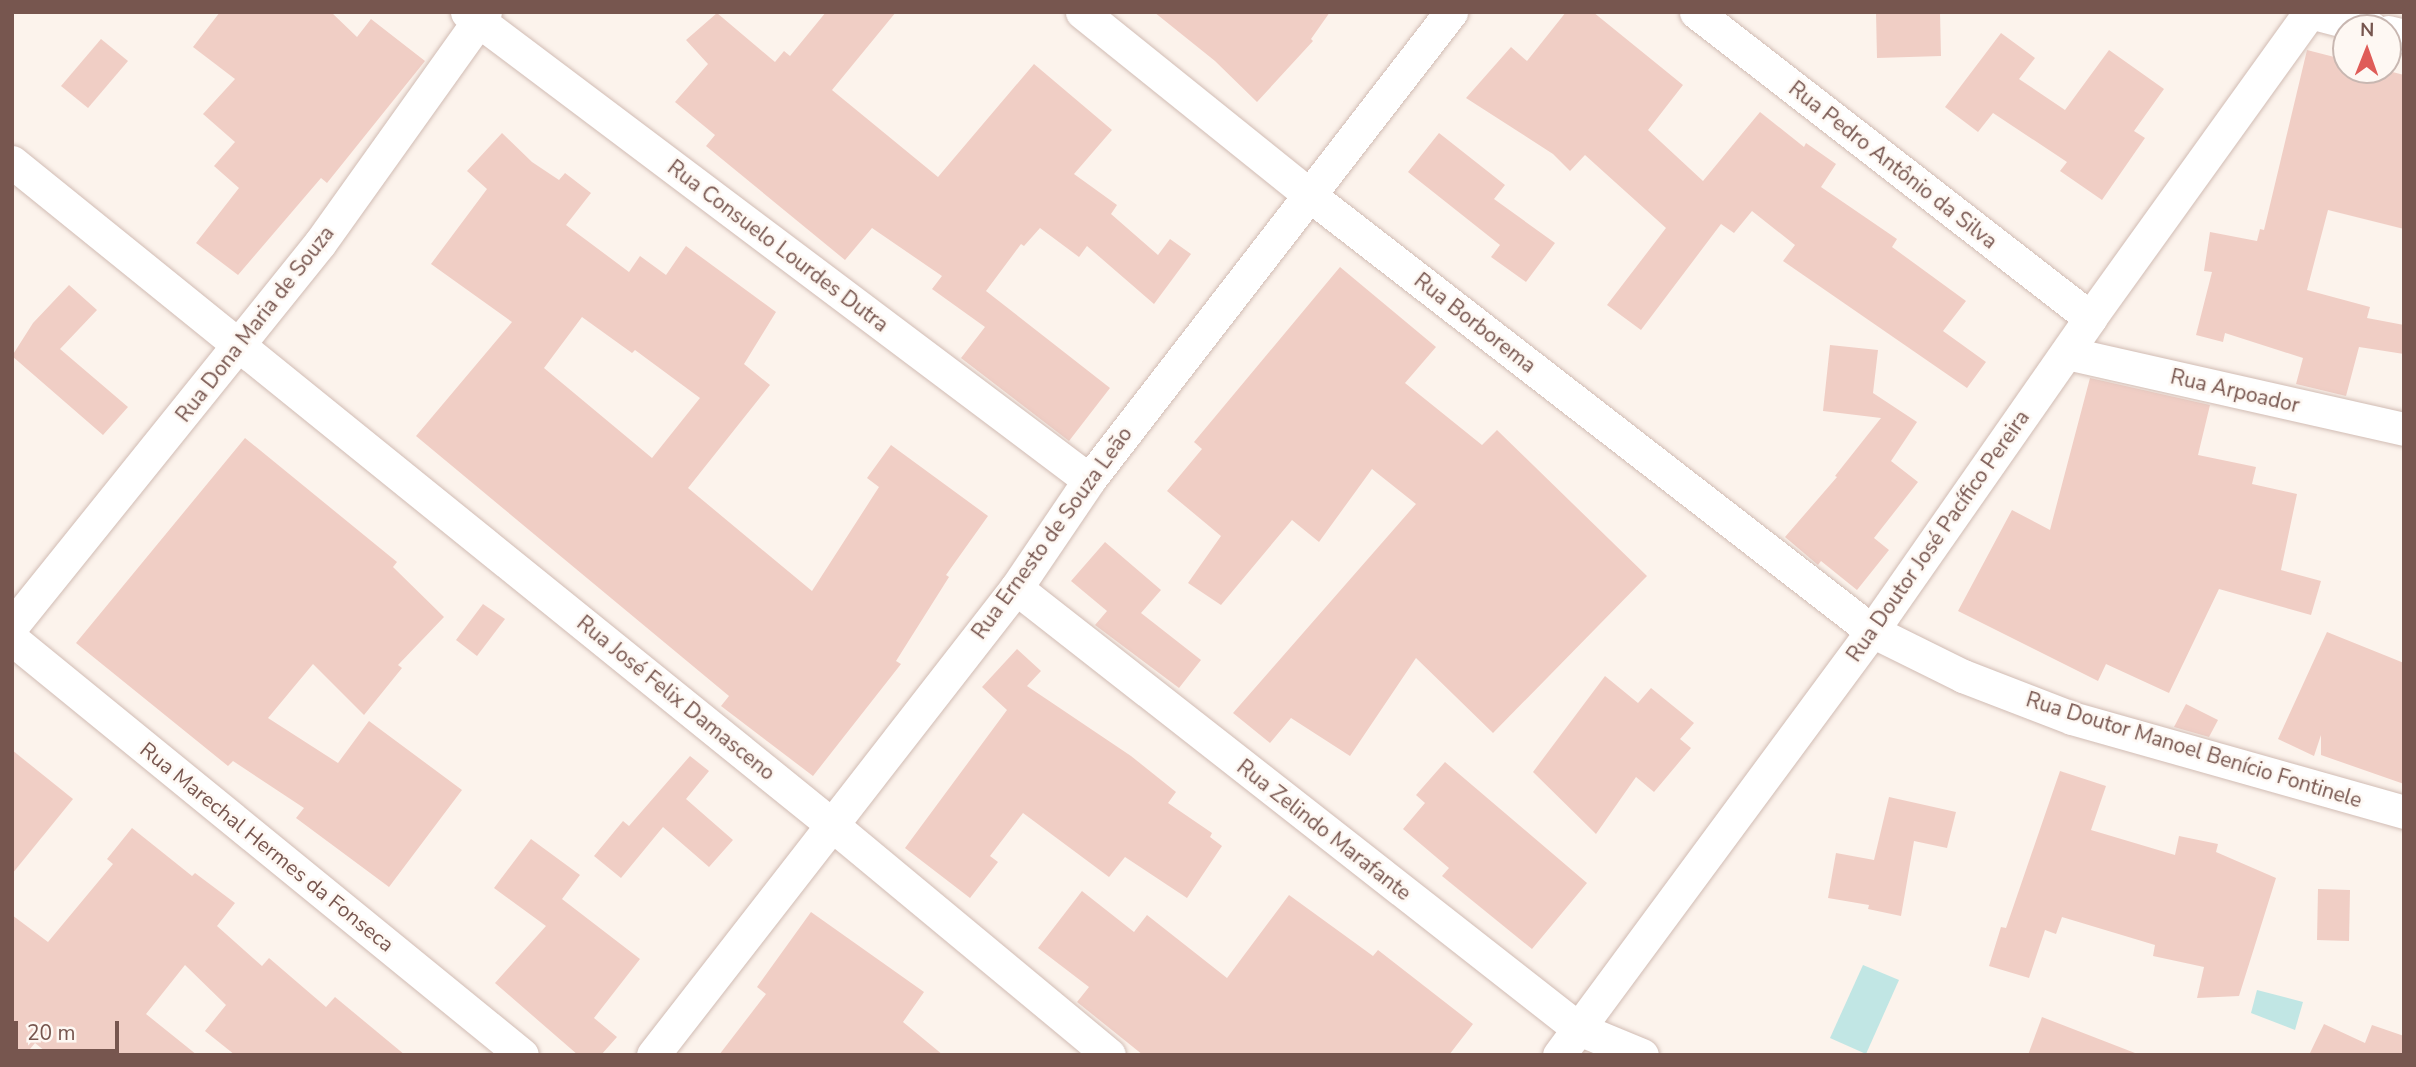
<!DOCTYPE html>
<meta charset="utf-8">
<style>
body{margin:0}
#map{position:relative;width:2416px;height:1067px;overflow:hidden;background:#fcf3ec;font-family:"Nunito Sans",sans-serif}
div>[style]{position:absolute}
[style*='--x']{left:calc(var(--x)*1px);top:calc(var(--y)*1px);width:calc(var(--w)*1px);rotate:calc(var(--a)*1deg)}
.water>*{inset:0;background:#c1e6e4}
.building>*{inset:0;background:#f0cec5}
.roads{filter:drop-shadow(0 0 2px #d1bcb4) drop-shadow(0 0 2px #d1bcb4)}
.street>*{height:33px;margin:-16.5px;padding:0 16.5px;transform-origin:16.5px;border-radius:16.5px;background:#fff}
span{translate:-50% -50%;white-space:nowrap;text-align:center;line-height:1.15;-webkit-text-stroke:5px #fef8f3;paint-order:stroke}
.street-label{font-size:21px;color:#77564f}
.frame{position:absolute;inset:0;border:14px solid #77564f;pointer-events:none}
.north{position:absolute;left:2332px;top:14px;width:70px;height:70px;box-sizing:border-box;background:#fef8f3;border:2px solid #c8b7b1;border-radius:50%;rotate:1deg;font-size:19px;font-weight:700;line-height:28px;text-align:center;color:#77564f}
.north::after{content:'';display:block;margin:auto;width:24px;height:32px;background:#df5c58;clip-path:polygon(50% 0,100% 100%,50% 72%,0 100%)}
.scale{position:absolute;left:14px;top:1021px;width:105px;height:32px;box-sizing:border-box;border:4px solid #77564f;border-top:0;padding-left:9px;font-size:21px;line-height:24px;white-space:nowrap;color:#77564f;-webkit-text-stroke:5px #fef8f3;paint-order:stroke}
</style>
<div id="map">
<div class="water">
<i style="clip-path:polygon(1863px 965px,1899px 980px,1866px 1054px,1830px 1038px)"></i>
<i style="clip-path:polygon(2257px 990px,2303px 1002px,2295px 1030px,2251px 1013px)"></i>
</div>
<div class="building">
<i style="clip-path:polygon(220px 12px,331px 12px,357px 37px,371px 19px,425px 61px,327px 183px,321px 178px,238px 275px,196px 243px,239px 188px,214px 166px,235px 142px,203px 114px,235px 79px,193px 47px)"></i>
<i style="clip-path:polygon(826px 12px,896px 12px,832px 90px,938px 177px,1034px 64px,1112px 130px,1074px 174px,1117px 205px,1111px 214px,1158px 255px,1170px 239px,1191px 254px,1154px 304px,1087px 246px,1079px 257px,1040px 228px,1024px 246px,1021px 244px,986px 291px,1110px 388px,1069px 441px,961px 358px,985px 327px,932px 289px,942px 276px,872px 228px,845px 260px,706px 146px,715px 135px,675px 102px,708px 64px,686px 40px,717px 13px,775px 62px,784px 51px,790px 56px)"></i>
<i style="clip-path:polygon(1154px 12px,1330px 12px,1311px 39px,1313px 41px,1257px 102px,1215px 61px)"></i>
<i style="clip-path:polygon(1566px 12px,1593px 12px,1683px 85px,1648px 130px,1703px 181px,1760px 112px,1804px 147px,1806px 143px,1836px 164px,1821px 187px,1897px 239px,1892px 247px,1966px 301px,1943px 331px,1986px 362px,1967px 388px,1783px 261px,1795px 245px,1752px 211px,1734px 233px,1721px 224px,1641px 330px,1607px 305px,1666px 228px,1585px 155px,1570px 171px,1553px 154px,1466px 98px,1511px 47px,1527px 61px)"></i>
<i style="clip-path:polygon(1876px 12px,1940px 12px,1941px 56px,1877px 58px)"></i>
<i style="clip-path:polygon(2001px 33px,2035px 58px,2019px 79px,2065px 110px,2109px 50px,2164px 89px,2134px 131px,2145px 138px,2102px 200px,2060px 171px,2067px 162px,1993px 113px,1978px 132px,1945px 107px)"></i>
<i style="clip-path:polygon(101px 39px,128px 61px,88px 108px,61px 86px)"></i>
<i style="clip-path:polygon(2307px 50px,2346px 60px,2346px 70px,2385px 70px,2404px 75px,2404px 229px,2328px 210px,2307px 290px,2370px 307px,2367px 318px,2404px 325px,2404px 354px,2359px 347px,2346px 396px,2296px 384px,2303px 358px,2225px 333px,2223px 342px,2196px 335px,2212px 272px,2204px 271px,2210px 232px,2257px 241px,2260px 229px,2264px 230px)"></i>
<i style="clip-path:polygon(evenodd,502px 133px,532px 162px,559px 180px,565px 173px,591px 193px,566px 225px,629px 272px,640px 256px,666px 275px,686px 246px,776px 312px,744px 364px,770px 385px,688px 488px,812px 591px,879px 487px,867px 478px,891px 445px,988px 516px,946px 575px,949px 577px,896px 661px,901px 664px,813px 776px,721px 706px,729px 696px,416px 436px,512px 322px,431px 264px,487px 189px,467px 171px,502px 133px,582px 317px,632px 353px,635px 350px,700px 398px,652px 458px,544px 368px,582px 317px)"></i>
<i style="clip-path:polygon(1439px 133px,1505px 185px,1494px 199px,1555px 243px,1526px 282px,1491px 257px,1500px 245px,1408px 172px)"></i>
<i style="clip-path:polygon(1340px 267px,1436px 347px,1405px 383px,1482px 445px,1497px 430px,1647px 576px,1493px 733px,1416px 658px,1350px 756px,1291px 718px,1270px 743px,1233px 713px,1416px 504px,1372px 469px,1319px 542px,1292px 520px,1221px 605px,1188px 583px,1221px 536px,1167px 491px,1202px 449px,1194px 442px)"></i>
<i style="clip-path:polygon(69px 285px,97px 310px,60px 349px,128px 407px,103px 435px,12px 356px,33px 323px)"></i>
<i style="clip-path:polygon(1830px 345px,1878px 350px,1873px 393px,1917px 422px,1891px 461px,1918px 482px,1874px 538px,1889px 550px,1857px 590px,1821px 561px,1818px 565px,1785px 537px,1837px 477px,1835px 476px,1881px 418px,1823px 411px)"></i>
<i style="clip-path:polygon(2090px 378px,2210px 405px,2198px 455px,2256px 467px,2252px 484px,2297px 494px,2281px 570px,2321px 581px,2311px 615px,2219px 589px,2169px 693px,2106px 664px,2098px 681px,1958px 611px,2012px 510px,2050px 530px)"></i>
<i style="clip-path:polygon(245px 438px,397px 562px,393px 567px,444px 617px,398px 665px,402px 668px,364px 715px,313px 664px,268px 718px,338px 763px,369px 721px,462px 790px,389px 887px,296px 818px,304px 808px,233px 761px,228px 766px,76px 643px)"></i>
<i style="clip-path:polygon(1105px 542px,1161px 590px,1141px 613px,1201px 660px,1179px 688px,1095px 625px,1107px 611px,1071px 581px)"></i>
<i style="clip-path:polygon(483px 604px,505px 619px,477px 656px,456px 640px)"></i>
<i style="clip-path:polygon(2327px 632px,2404px 663px,2404px 784px,2321px 755px,2321px 735px,2314px 756px,2278px 739px)"></i>
<i style="clip-path:polygon(1017px 649px,1041px 671px,1027px 686px,1131px 756px,1176px 792px,1168px 803px,1212px 833px,1210px 837px,1222px 846px,1187px 898px,1125px 857px,1109px 877px,1023px 813px,990px 856px,998px 862px,970px 898px,905px 848px,1007px 710px,982px 687px)"></i>
<i style="clip-path:polygon(1605px 676px,1638px 703px,1651px 688px,1694px 723px,1680px 739px,1691px 748px,1654px 792px,1636px 777px,1596px 834px,1533px 772px)"></i>
<i style="clip-path:polygon(2186px 704px,2218px 720px,2209px 737px,2174px 727px)"></i>
<i style="clip-path:polygon(12px 750px,73px 799px,12px 874px)"></i>
<i style="clip-path:polygon(690px 756px,709px 771px,686px 799px,733px 840px,709px 867px,663px 827px,621px 878px,594px 856px,623px 821px,629px 826px)"></i>
<i style="clip-path:polygon(1445px 762px,1587px 883px,1532px 949px,1442px 876px,1449px 868px,1403px 829px,1425px 803px,1416px 795px)"></i>
<i style="clip-path:polygon(2060px 771px,2106px 786px,2091px 830px,2175px 855px,2179px 836px,2218px 844px,2216px 852px,2276px 878px,2239px 996px,2197px 998px,2204px 967px,2153px 956px,2155px 945px,2062px 917px,2056px 934px,2045px 930px,2029px 978px,1989px 966px,2001px 927px,2006px 928px)"></i>
<i style="clip-path:polygon(1889px 797px,1956px 812px,1947px 848px,1914px 841px,1901px 916px,1868px 909px,1869px 905px,1828px 898px,1836px 853px,1874px 860px)"></i>
<i style="clip-path:polygon(132px 828px,192px 876px,195px 873px,235px 903px,217px 926px,262px 966px,269px 958px,326px 1007px,335px 997px,405px 1055px,235px 1055px,205px 1031px,226px 1005px,185px 965px,146px 1014px,197px 1055px,50px 1055px,35px 1043px,25px 1055px,12px 1055px,12px 915px,48px 942px,113px 864px,107px 859px)"></i>
<i style="clip-path:polygon(531px 839px,580px 875px,562px 899px,640px 959px,594px 1018px,617px 1037px,601px 1055px,578px 1055px,495px 983px,546px 926px,494px 888px)"></i>
<i style="clip-path:polygon(2318px 889px,2350px 890px,2349px 941px,2317px 940px)"></i>
<i style="clip-path:polygon(1082px 891px,1134px 932px,1147px 915px,1227px 978px,1289px 895px,1373px 956px,1378px 950px,1473px 1024px,1449px 1055px,1143px 1055px,1077px 1002px,1089px 987px,1038px 948px)"></i>
<i style="clip-path:polygon(811px 912px,924px 992px,903px 1022px,943px 1055px,719px 1055px,766px 994px,757px 987px)"></i>
<i style="clip-path:polygon(2042px 1017px,2135px 1053px,2135px 1055px,2028px 1055px)"></i>
<i style="clip-path:polygon(2324px 1024px,2365px 1043px,2372px 1025px,2404px 1036px,2404px 1055px,2309px 1055px)"></i>
</div>
<div class="roads">
<div class="street">
<i style="--x:467;--y:12;--w:778;--a:36.96"></i>
<i style="--x:1082;--y:12;--w:290;--a:38.8"></i>
<i style="--x:1308;--y:194;--w:713;--a:37.77"></i>
<i style="--x:1872;--y:631;--w:102;--a:26.3"></i>
<i style="--x:1963;--y:676;--w:117;--a:21.1"></i>
<i style="--x:2072;--y:718;--w:345;--a:15.8"></i>
<i style="--x:1696;--y:12;--w:499;--a:37.8"></i>
<i style="--x:2310;--y:12;--w:63;--a:14.7"></i>
<i style="--x:2388;--y:32;--w:16;--a:14"></i>
<i style="--x:12;--y:162;--w:1053;--a:38.95"></i>
<i style="--x:831;--y:824;--w:361;--a:39.7"></i>
<i style="--x:2067;--y:353;--w:345;--a:12.7"></i>
<i style="--x:1016;--y:588;--w:715;--a:38.07"></i>
<i style="--x:1579;--y:1029;--w:68;--a:22.4"></i>
<i style="--x:12;--y:626;--w:491;--a:-51.2"></i>
<i style="--x:320;--y:243;--w:284;--a:-54.5"></i>
<i style="--x:12;--y:639;--w:658;--a:39.2"></i>
<i style="--x:653;--y:1055;--w:591;--a:-52.14"></i>
<i style="--x:1016;--y:588;--w:130;--a:-55.9"></i>
<i style="--x:1089;--y:480;--w:592;--a:-52.28"></i>
<i style="--x:1559;--y:1055;--w:527;--a:-53.56"></i>
<i style="--x:1872;--y:631;--w:381;--a:-55.1"></i>
<i style="--x:2090;--y:318;--w:377;--a:-54.3"></i>
</div>
</div>
<div class="street-label">
<span style="left:1893px;top:165px;rotate:38deg">Rua Pedro Antônio da Silva</span>
<span style="left:778px;top:246px;rotate:37deg">Rua Consuelo Lourdes Dutra</span>
<span style="left:1475px;top:323px;rotate:38deg">Rua Borborema</span>
<span style="left:255px;top:324px;rotate:-52deg">Rua Dona Maria de Souza</span>
<span style="left:2235px;top:391px;rotate:13deg">Rua Arpoador</span>
<span style="left:1052px;top:533px;rotate:-54deg">Rua Ernesto de Souza Leão</span>
<span style="left:1938px;top:536px;rotate:-55deg">Rua Doutor José Pacífico Pereira</span>
<span style="left:676px;top:698px;rotate:39deg">Rua José Felix Damasceno</span>
<span style="left:2194px;top:750px;rotate:17deg">Rua Doutor Manoel Benício Fontinele</span>
<span style="left:1324px;top:830px;rotate:38deg">Rua Zelindo Marafante</span>
<span style="left:267px;top:847px;rotate:39deg">Rua Marechal Hermes da Fonseca</span>
</div>
<div class="frame"></div>
<div class="north">N</div>
<div class="scale">20 m</div>
</div>
